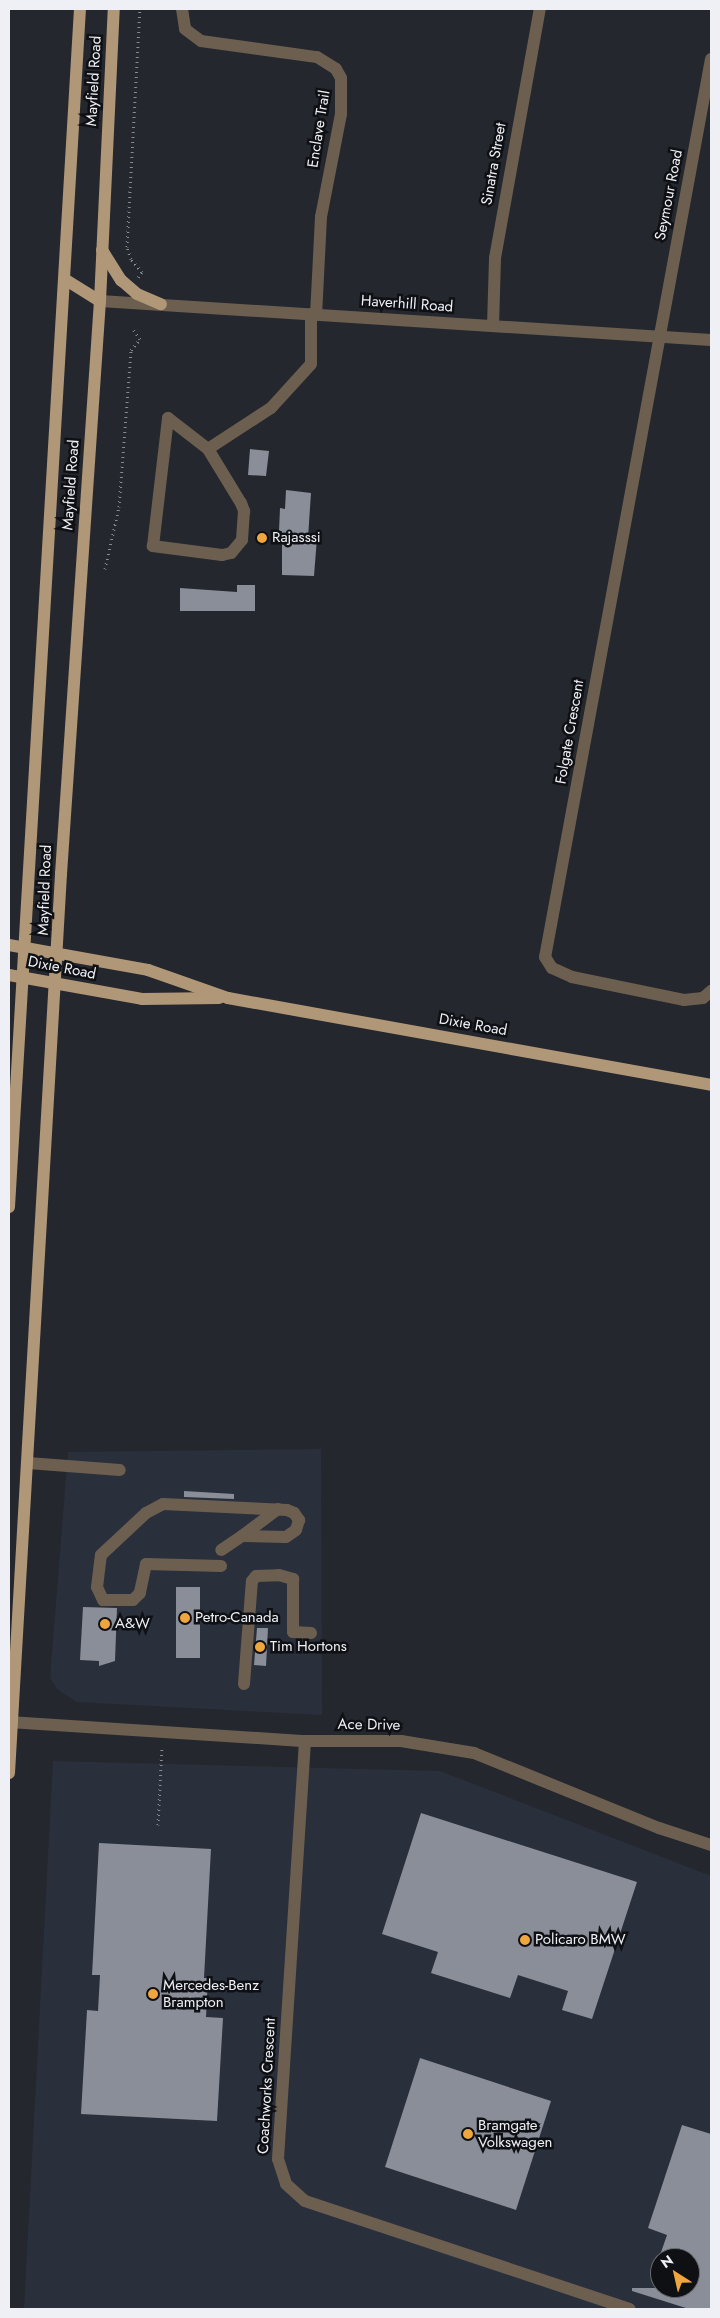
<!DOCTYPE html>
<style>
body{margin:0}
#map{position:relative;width:720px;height:2318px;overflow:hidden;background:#24272e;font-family:Jost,sans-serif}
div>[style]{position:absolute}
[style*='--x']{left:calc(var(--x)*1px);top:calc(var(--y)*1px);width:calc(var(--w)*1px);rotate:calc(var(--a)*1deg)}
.built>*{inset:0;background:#2a2f3c}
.building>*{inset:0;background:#8a8e98}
.path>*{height:3px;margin-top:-1.5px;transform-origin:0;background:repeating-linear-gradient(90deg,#878a90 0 1px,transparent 0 5px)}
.minor>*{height:12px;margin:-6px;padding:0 6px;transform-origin:6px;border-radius:6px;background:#6c5f50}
.major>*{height:12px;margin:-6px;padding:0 6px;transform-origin:6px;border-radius:6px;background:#b09777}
.dots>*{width:14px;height:14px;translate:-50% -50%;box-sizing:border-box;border:2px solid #0e1013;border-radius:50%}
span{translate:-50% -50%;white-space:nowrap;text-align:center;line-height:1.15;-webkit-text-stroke:5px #0e1013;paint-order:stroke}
.street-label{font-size:15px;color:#eef0f5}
.poi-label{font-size:15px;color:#eef0f5}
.left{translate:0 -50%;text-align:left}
.frame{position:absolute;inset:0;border:10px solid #eef0f5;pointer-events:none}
.north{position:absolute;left:650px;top:2248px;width:50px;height:50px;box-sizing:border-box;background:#0e1013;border:1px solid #686a6d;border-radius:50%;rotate:325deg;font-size:14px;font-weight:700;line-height:20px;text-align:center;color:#eef0f5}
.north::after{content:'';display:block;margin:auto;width:18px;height:22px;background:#efa73d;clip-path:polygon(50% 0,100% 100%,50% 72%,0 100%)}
</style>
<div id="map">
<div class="built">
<i style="clip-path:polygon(321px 1449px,322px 1715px,77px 1702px,58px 1690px,50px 1678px,68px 1452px)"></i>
<i style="clip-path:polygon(evenodd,53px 1761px,440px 1771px,711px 1876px,711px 2309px,24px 2309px,53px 1761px,660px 2258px,690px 2258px,690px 2288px,660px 2288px,660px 2258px)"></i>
</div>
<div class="building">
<i style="clip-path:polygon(250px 449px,269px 451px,266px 476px,248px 475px)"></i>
<i style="clip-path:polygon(286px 490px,311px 493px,308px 538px,317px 538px,314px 576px,282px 575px,282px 531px,279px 531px,280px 508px,285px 509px)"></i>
<i style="clip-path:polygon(237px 585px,255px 585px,255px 611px,180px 611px,180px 588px,237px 592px)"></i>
<i style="clip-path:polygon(184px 1491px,234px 1494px,234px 1499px,184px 1497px)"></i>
<i style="clip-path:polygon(176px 1587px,200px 1587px,200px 1658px,176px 1658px)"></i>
<i style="clip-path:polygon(83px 1607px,117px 1608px,115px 1661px,99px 1666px,99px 1661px,80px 1660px)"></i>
<i style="clip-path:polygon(257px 1628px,268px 1628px,266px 1666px,254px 1665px)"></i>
<i style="clip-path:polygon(421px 1813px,637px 1882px,592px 2019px,562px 2010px,568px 1991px,518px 1975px,510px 1998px,431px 1973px,438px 1952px,382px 1934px)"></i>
<i style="clip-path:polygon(99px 1843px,211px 1849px,204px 1978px,208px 1978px,206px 2017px,223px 2018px,217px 2121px,81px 2114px,87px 2010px,98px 2011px,100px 1975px,92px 1975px)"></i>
<i style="clip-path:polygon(420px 2058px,551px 2101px,516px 2210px,385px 2167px)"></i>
<i style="clip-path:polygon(682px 2125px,711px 2134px,711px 2309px,689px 2309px,632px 2291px,632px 2288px,690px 2288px,690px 2258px,659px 2258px,667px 2235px,648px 2228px)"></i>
</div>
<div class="path">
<i style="--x:138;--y:277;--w:6;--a:-51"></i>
<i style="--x:142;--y:272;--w:17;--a:-130"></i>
<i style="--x:131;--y:259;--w:13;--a:-108"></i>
<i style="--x:127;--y:247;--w:238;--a:-86.9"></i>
<i style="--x:105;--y:569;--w:64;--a:-77.3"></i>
<i style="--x:119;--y:507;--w:157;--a:-85.6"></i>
<i style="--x:131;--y:350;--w:14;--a:-51"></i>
<i style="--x:140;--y:339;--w:11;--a:-124"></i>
<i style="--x:158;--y:1825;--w:79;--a:-87.1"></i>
</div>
<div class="minor">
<i style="--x:182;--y:9;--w:20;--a:81"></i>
<i style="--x:185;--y:29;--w:20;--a:37"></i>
<i style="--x:201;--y:41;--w:117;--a:7.9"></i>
<i style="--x:317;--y:57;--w:22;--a:32"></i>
<i style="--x:336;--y:69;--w:10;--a:61"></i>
<i style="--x:341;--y:78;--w:36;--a:90"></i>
<i style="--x:341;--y:114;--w:105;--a:101"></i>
<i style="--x:321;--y:217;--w:98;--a:92.9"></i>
<i style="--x:711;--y:59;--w:913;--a:100.47"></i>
<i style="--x:545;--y:957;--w:13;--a:58"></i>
<i style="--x:552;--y:968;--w:22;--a:24"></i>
<i style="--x:572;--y:977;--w:114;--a:11.6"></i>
<i style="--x:684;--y:1000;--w:19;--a:-6"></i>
<i style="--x:703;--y:998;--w:11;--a:-41"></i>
<i style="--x:100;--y:301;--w:612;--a:3.65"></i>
<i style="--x:493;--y:326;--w:68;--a:-88.3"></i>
<i style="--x:495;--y:258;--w:253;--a:-79.8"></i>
<i style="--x:168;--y:418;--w:51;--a:37.8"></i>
<i style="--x:208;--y:449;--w:63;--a:58.6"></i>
<i style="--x:241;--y:503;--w:9;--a:69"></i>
<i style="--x:244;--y:511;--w:29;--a:94"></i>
<i style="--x:242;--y:540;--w:17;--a:130"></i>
<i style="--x:231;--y:553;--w:9;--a:167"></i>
<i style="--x:222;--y:555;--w:70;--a:-172.6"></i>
<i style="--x:153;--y:546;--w:129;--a:-83.3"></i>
<i style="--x:208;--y:449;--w:75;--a:-33.1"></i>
<i style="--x:271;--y:408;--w:59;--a:-47.7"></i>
<i style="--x:311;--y:364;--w:50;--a:-90"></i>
<i style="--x:28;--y:1463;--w:92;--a:4.4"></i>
<i style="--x:242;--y:1536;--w:45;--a:-36.9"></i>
<i style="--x:221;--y:1566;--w:75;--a:-178.5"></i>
<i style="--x:146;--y:1564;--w:30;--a:102"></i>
<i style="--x:140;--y:1593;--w:10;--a:135"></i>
<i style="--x:133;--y:1600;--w:30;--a:180"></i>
<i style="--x:103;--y:1600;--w:14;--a:-115"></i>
<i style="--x:97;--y:1587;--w:32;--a:-83"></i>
<i style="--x:101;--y:1555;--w:62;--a:-43"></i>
<i style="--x:146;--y:1513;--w:19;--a:-28"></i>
<i style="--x:163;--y:1504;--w:124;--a:2.8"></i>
<i style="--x:287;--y:1510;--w:8;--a:23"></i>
<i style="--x:294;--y:1513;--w:9;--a:54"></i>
<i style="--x:299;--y:1520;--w:10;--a:107"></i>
<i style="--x:296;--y:1530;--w:12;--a:145"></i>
<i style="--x:286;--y:1537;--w:44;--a:-178.7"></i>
<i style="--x:242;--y:1536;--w:25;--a:146"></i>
<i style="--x:244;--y:1684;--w:103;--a:-85.6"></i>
<i style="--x:252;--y:1581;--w:6;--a:-51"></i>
<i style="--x:256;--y:1576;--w:23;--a:-2"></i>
<i style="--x:279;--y:1575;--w:15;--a:16"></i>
<i style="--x:293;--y:1579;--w:53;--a:90"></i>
<i style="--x:293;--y:1632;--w:18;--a:3"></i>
<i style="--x:9;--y:1722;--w:297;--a:3.7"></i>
<i style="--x:305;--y:1741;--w:96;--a:0"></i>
<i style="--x:401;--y:1741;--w:74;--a:9.3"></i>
<i style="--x:474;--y:1753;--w:200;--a:22.1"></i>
<i style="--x:659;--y:1828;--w:55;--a:18.1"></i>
<i style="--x:305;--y:1741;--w:419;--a:93.7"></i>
<i style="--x:278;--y:2159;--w:26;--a:72"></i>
<i style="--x:286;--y:2184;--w:25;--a:42"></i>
<i style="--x:305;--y:2201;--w:342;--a:18.4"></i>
</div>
<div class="major">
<i style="--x:102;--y:250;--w:36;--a:58"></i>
<i style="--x:121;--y:280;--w:21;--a:41"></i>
<i style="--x:137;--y:294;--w:26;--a:23"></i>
<i style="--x:66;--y:280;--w:40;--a:32"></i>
<i style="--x:9;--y:945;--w:141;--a:10.2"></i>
<i style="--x:148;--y:970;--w:85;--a:19.3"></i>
<i style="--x:228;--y:998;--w:491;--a:10.2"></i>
<i style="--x:9;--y:975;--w:135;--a:10.2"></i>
<i style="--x:142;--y:999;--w:77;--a:-0.7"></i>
<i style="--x:9;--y:1207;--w:1200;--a:-86.61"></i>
<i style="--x:9;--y:1773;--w:901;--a:-86.69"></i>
<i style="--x:61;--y:874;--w:574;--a:-86.11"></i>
<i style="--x:100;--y:301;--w:292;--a:-87.3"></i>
</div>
<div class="dots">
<i style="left:262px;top:538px;background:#efa73d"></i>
<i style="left:185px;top:1618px;background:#efa73d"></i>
<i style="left:105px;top:1624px;background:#efa73d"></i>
<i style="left:260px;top:1647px;background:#efa73d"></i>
<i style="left:525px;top:1940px;background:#efa73d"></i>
<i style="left:153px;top:1994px;background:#efa73d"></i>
<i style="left:468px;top:2134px;background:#efa73d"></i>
</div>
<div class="street-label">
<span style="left:94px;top:81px;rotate:-87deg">Mayfield Road</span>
<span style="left:319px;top:129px;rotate:-81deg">Enclave Trail</span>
<span style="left:494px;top:164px;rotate:-80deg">Sinatra Street</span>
<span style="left:669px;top:195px;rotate:-79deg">Seymour Road</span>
<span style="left:407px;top:304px;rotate:4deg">Haverhill Road</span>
<span style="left:71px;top:485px;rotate:-86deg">Mayfield Road</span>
<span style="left:570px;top:732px;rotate:-80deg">Folgate Crescent</span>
<span style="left:45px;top:890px;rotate:-88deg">Mayfield Road</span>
<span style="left:62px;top:968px;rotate:11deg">Dixie Road</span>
<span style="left:473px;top:1025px;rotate:10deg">Dixie Road</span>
<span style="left:369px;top:1725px;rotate:1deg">Ace Drive</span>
<span style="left:267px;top:2086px;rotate:-87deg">Coachworks Crescent</span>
</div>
<div class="poi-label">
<span class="left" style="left:272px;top:538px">Rajasssi</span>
<span class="left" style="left:195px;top:1618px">Petro-Canada</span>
<span class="left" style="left:115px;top:1624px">A&amp;W</span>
<span class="left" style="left:270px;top:1647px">Tim Hortons</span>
<span class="left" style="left:535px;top:1940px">Policaro BMW</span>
<span class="left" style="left:163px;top:1994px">Mercedes-Benz<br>Brampton</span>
<span class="left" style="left:478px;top:2134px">Bramgate<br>Volkswagen</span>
</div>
<div class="frame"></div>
<div class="north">N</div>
</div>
